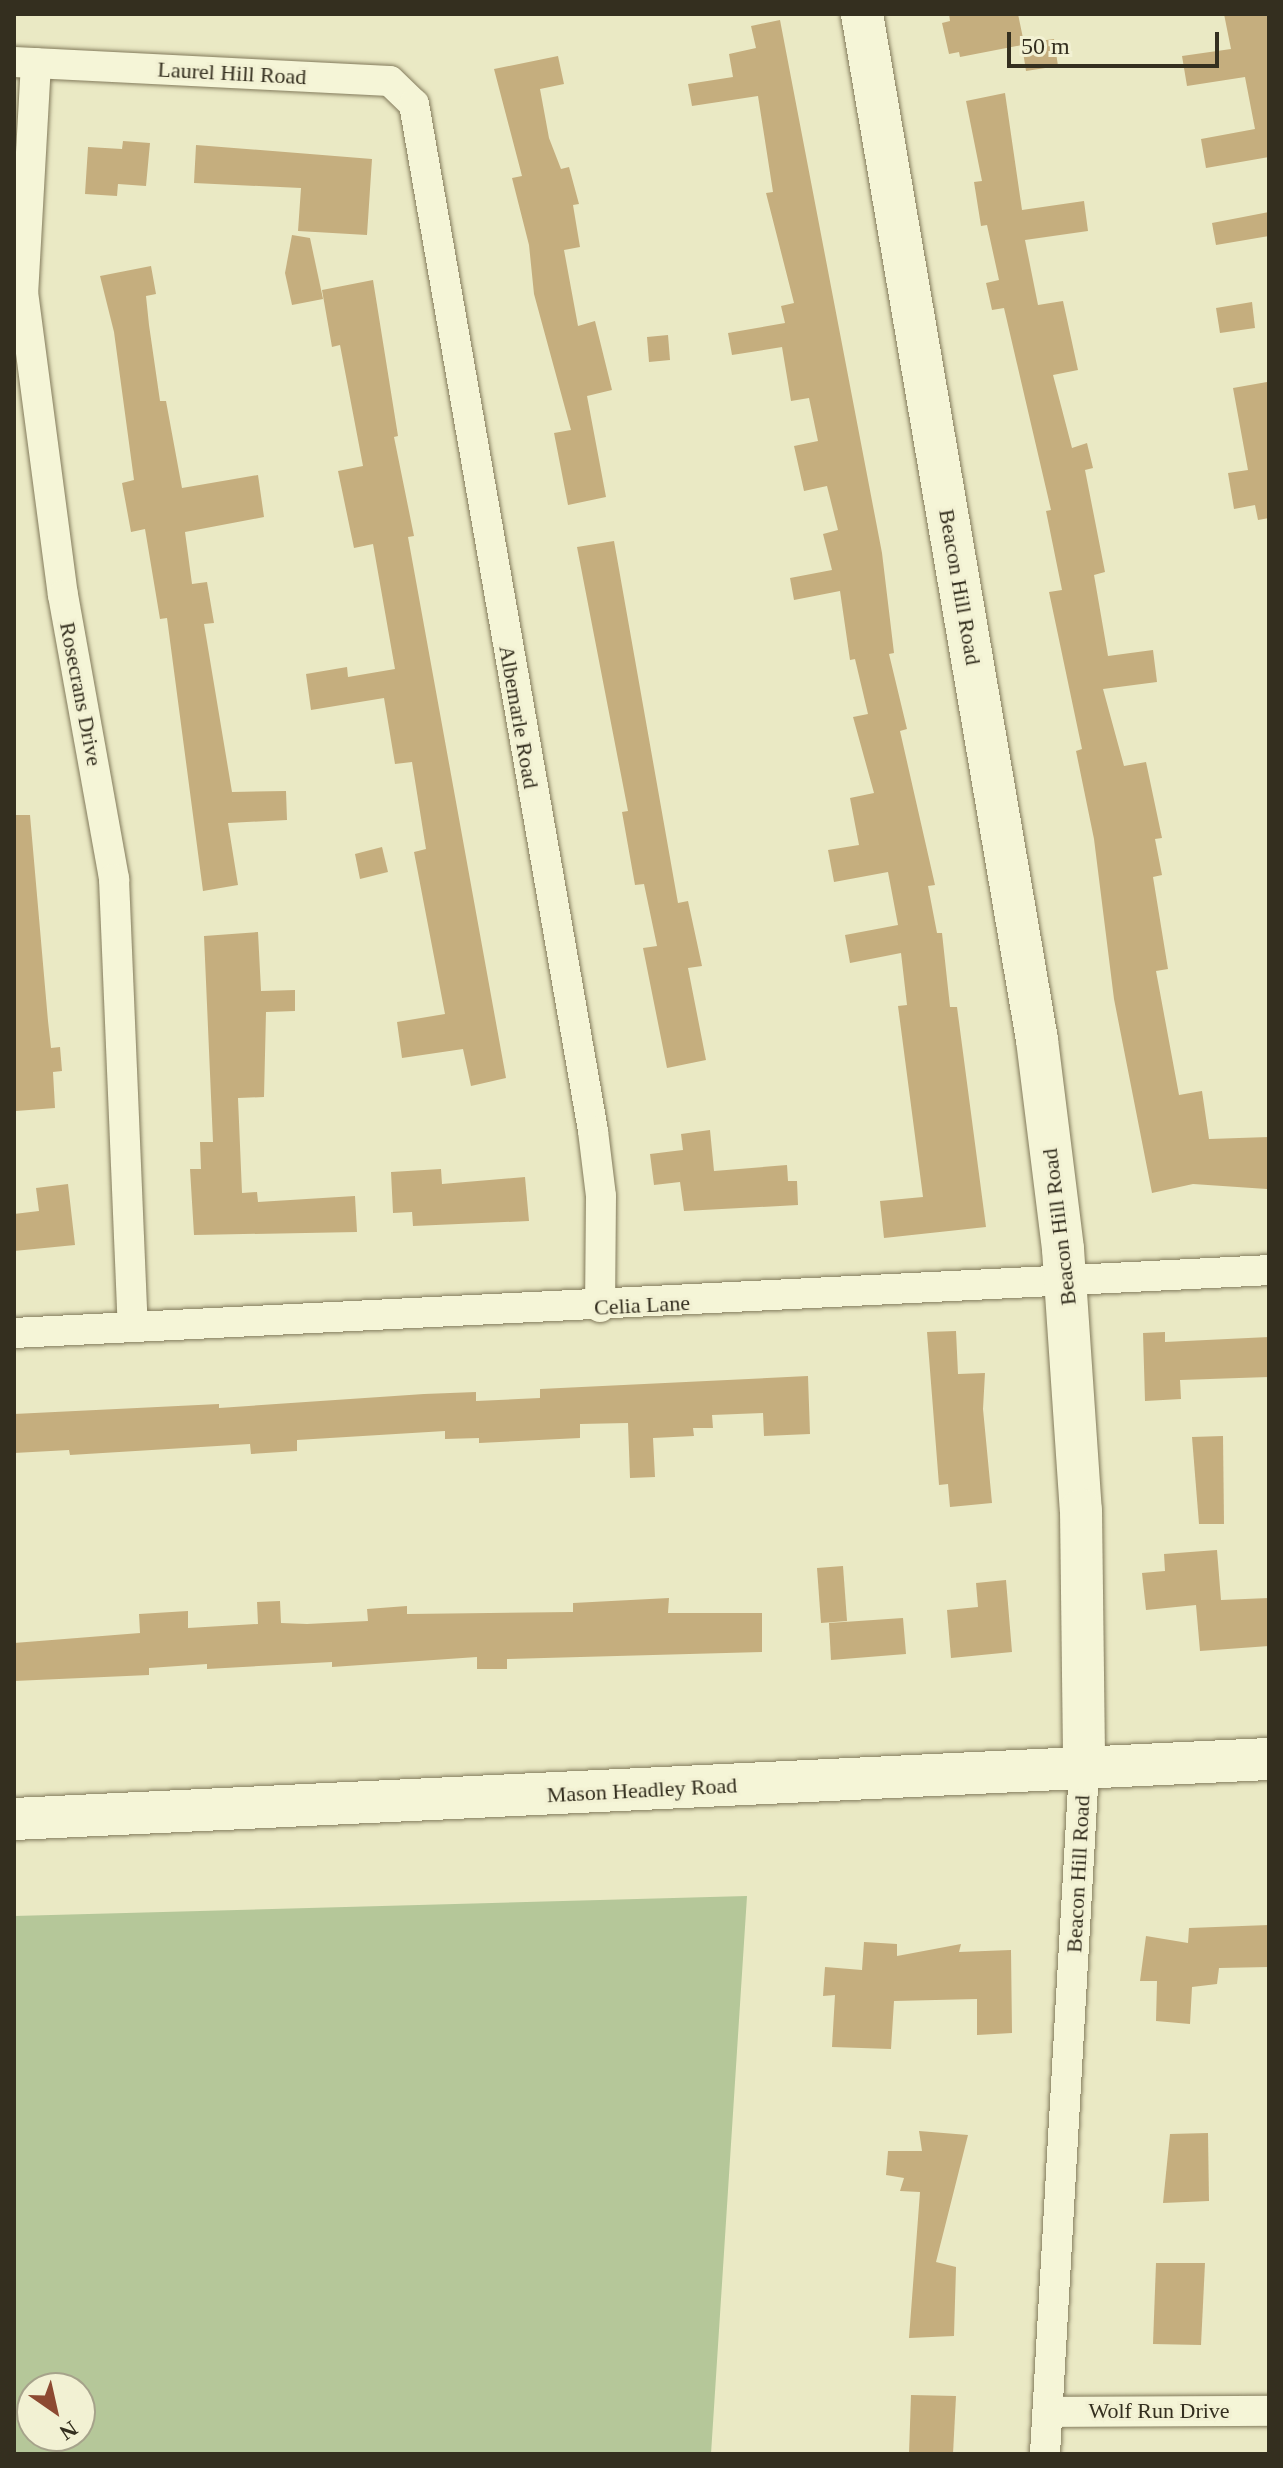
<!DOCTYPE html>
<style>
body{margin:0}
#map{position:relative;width:1283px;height:2468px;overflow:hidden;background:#eae9c4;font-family:"Times New Roman",serif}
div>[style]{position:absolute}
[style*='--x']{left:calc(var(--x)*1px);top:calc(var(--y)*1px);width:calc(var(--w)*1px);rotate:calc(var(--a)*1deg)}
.green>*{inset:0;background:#b5c799}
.building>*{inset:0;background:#c5ae7e}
.roads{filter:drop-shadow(0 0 2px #837b5c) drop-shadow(0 0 2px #837b5c)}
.street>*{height:30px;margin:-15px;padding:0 15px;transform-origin:15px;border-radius:15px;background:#f5f5d7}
.secondary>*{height:42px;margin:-21px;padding:0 21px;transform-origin:21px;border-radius:21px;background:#f5f5d7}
span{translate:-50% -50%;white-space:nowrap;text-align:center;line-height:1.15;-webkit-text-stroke:6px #f2f1d3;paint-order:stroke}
.street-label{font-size:22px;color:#342f1f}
.frame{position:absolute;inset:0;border:16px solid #342f1f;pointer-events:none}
.north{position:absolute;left:16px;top:2372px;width:80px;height:80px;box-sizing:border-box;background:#f2f1d3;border:2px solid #a6a38b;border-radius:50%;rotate:146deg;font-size:22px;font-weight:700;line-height:32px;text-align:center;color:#342f1f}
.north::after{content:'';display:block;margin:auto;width:28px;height:36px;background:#8d4a32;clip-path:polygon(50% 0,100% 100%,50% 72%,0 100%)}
.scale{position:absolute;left:1007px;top:32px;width:212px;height:36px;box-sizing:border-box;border:4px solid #342f1f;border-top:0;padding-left:10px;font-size:24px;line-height:28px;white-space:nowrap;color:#342f1f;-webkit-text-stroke:6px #f2f1d3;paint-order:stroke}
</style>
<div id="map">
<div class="green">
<i style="clip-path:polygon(evenodd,747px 1896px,711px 2454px,14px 2454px,14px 1916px,747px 1896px,32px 2388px,80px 2388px,80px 2436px,32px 2436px,32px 2388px)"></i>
</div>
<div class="building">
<i style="clip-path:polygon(949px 14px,1018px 14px,1024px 43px,1054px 39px,1058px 66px,1026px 71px,1022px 45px,960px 57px,959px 52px,949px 54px,942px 23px,950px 21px)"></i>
<i style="clip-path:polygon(1224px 14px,1269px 14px,1269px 157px,1206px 168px,1201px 139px,1255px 129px,1245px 77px,1187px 86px,1182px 56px,1231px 49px)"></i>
<i style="clip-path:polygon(780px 20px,882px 553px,894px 653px,889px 654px,907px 729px,900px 731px,935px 885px,928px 886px,937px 933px,942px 933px,950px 1007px,957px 1007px,986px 1227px,884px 1238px,880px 1201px,923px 1197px,898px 1006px,907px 1005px,901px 953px,850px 963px,845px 935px,898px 925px,888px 872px,834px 882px,828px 850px,859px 845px,850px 798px,874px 793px,853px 717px,868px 714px,855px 659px,850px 660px,840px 591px,794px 600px,790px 578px,832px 570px,823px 534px,838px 530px,827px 486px,804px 491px,794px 446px,818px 441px,809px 398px,791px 401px,782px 347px,732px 355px,728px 333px,785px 323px,781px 306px,794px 303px,766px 193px,773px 192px,758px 96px,692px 106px,688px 84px,733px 77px,729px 54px,756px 48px,751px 26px)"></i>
<i style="clip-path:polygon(558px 56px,564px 84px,540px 89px,549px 138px,561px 169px,569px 167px,579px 204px,573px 205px,580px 247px,564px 250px,578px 326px,595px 321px,612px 390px,587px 396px,606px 497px,568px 505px,554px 433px,571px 430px,534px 294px,529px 245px,512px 178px,522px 176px,494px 69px)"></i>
<i style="clip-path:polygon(1005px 93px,1022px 210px,1084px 201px,1088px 231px,1025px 240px,1038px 305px,1063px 301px,1078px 370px,1053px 375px,1072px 448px,1087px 443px,1093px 468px,1085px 470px,1105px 572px,1094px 575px,1108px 656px,1153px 650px,1157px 682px,1103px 689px,1124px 766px,1146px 762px,1162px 838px,1155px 839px,1162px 875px,1153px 877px,1168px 969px,1156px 971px,1179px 1095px,1202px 1091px,1209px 1139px,1269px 1137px,1267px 1189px,1193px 1184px,1152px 1193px,1114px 999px,1094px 839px,1076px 751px,1082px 749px,1049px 592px,1062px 590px,1046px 511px,1051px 510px,1004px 308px,992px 310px,986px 283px,999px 280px,987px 225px,981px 226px,974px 182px,982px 181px,966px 101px)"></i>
<i style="clip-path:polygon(123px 141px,150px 143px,146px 186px,118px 184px,117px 196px,85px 194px,88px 147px,122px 149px)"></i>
<i style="clip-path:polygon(196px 145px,372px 159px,367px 235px,298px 231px,301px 188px,194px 183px)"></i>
<i style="clip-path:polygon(1269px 212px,1269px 236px,1216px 245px,1212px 223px)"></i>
<i style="clip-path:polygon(292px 235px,310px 238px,323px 299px,292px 305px,285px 273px)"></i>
<i style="clip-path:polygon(151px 266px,156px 294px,146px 296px,149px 325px,160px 401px,166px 401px,182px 488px,258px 475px,264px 517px,185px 532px,192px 584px,207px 582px,214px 623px,204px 624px,232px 792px,286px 791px,287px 820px,228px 823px,238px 885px,203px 891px,167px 618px,160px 619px,145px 529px,131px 532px,122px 483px,134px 480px,114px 332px,100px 276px)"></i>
<i style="clip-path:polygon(373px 280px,398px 436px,394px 437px,414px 536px,408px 537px,506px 1078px,471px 1086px,463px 1049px,402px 1058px,397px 1022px,445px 1014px,414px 852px,426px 849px,412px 762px,395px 764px,384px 698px,311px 710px,306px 674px,347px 667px,348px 677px,395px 669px,373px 544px,354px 548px,338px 471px,363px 466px,340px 345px,332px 347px,322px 290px)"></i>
<i style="clip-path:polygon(1252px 302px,1255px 328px,1220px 333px,1216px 308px)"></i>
<i style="clip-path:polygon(668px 335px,670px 360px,649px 362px,647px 337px)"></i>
<i style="clip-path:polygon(1267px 382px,1269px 518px,1258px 520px,1255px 505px,1234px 509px,1228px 473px,1248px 470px,1233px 388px)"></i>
<i style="clip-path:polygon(614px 541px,678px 903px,688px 901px,702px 966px,688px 968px,706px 1060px,667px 1068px,643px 948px,657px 946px,644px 884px,635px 885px,622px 812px,628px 811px,577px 547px)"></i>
<i style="clip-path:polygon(14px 815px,30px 815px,48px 1021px,51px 1048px,60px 1047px,62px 1071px,53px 1072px,55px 1108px,16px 1111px)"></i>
<i style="clip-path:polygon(382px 847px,388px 872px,360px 879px,355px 854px)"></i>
<i style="clip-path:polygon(258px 932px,261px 991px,295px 990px,295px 1011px,266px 1012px,264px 1097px,238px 1098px,242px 1193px,257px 1192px,258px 1202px,355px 1196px,357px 1232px,194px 1235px,190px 1169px,201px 1169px,200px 1142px,213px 1142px,204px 936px)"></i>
<i style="clip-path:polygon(710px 1130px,714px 1171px,787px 1165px,788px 1181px,797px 1181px,798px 1205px,684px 1211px,680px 1182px,654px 1185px,650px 1154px,683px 1150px,681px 1134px)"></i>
<i style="clip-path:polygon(441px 1169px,442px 1184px,525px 1177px,529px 1221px,413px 1226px,412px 1212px,393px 1213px,391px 1172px)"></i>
<i style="clip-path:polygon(68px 1184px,75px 1245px,14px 1251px,14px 1214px,39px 1211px,36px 1188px)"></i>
<i style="clip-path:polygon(956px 1331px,958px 1374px,985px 1373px,983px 1409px,992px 1503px,950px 1507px,948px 1484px,939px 1485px,927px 1332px)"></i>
<i style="clip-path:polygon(1165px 1332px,1165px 1342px,1269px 1337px,1269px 1377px,1180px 1380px,1181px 1399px,1145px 1401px,1143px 1333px)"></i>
<i style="clip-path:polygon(808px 1376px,810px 1434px,764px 1436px,763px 1413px,712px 1415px,713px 1428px,693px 1428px,694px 1436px,653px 1438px,655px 1477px,630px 1478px,628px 1423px,580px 1424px,580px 1438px,479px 1443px,479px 1438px,445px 1439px,445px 1431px,297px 1440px,297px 1451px,251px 1454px,250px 1444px,70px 1455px,69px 1450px,14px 1453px,14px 1414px,219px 1404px,219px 1408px,424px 1394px,476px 1392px,476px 1401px,540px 1398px,540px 1389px)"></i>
<i style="clip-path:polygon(1223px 1436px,1224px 1524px,1199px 1524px,1192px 1437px)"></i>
<i style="clip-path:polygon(1217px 1550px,1221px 1600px,1269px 1598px,1269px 1646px,1200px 1651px,1196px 1605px,1146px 1610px,1142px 1573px,1165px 1571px,1164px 1554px)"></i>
<i style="clip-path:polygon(843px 1566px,847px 1621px,821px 1623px,817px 1568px)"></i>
<i style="clip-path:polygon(1006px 1580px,1012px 1652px,951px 1658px,947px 1610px,978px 1607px,976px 1583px)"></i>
<i style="clip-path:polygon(669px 1598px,668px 1613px,762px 1613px,762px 1652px,507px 1659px,507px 1669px,477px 1669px,477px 1657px,332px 1667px,332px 1662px,207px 1669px,207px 1664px,149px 1668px,149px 1675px,14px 1681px,14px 1643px,140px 1633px,139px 1614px,188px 1611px,188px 1628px,258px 1624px,257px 1602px,280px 1601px,281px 1623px,307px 1624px,368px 1621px,367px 1609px,407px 1606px,407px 1614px,573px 1612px,573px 1603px)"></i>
<i style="clip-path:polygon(903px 1618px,906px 1654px,831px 1660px,829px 1623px)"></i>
<i style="clip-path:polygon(1269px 1925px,1269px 1967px,1219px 1968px,1217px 1984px,1192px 1987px,1190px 2024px,1156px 2021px,1157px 1981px,1140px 1981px,1146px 1936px,1188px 1943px,1189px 1928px)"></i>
<i style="clip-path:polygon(864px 1942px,897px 1944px,897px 1956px,961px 1944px,959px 1952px,1011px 1950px,1012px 2033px,977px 2035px,977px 1999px,894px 2001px,891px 2049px,832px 2047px,835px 1995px,823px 1996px,825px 1967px,862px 1970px)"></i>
<i style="clip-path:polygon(919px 2131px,968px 2135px,936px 2262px,956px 2267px,954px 2336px,909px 2338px,920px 2192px,900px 2191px,904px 2178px,886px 2175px,888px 2151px,922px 2151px)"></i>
<i style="clip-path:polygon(1208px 2133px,1209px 2201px,1163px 2203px,1170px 2134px)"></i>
<i style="clip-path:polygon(1156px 2263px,1205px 2263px,1201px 2345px,1153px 2344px)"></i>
<i style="clip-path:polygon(911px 2395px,956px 2396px,953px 2454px,909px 2454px)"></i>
</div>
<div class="roads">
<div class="street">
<i style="--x:14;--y:62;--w:376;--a:2.9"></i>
<i style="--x:390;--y:81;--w:33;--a:44"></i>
<i style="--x:414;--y:104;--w:1042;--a:80.11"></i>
<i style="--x:593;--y:1131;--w:65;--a:83"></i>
<i style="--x:601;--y:1196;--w:111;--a:90.5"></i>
<i style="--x:36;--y:63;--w:229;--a:93.2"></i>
<i style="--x:23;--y:292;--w:306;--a:82.5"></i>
<i style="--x:63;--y:595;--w:289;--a:79.8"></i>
<i style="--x:114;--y:879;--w:448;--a:87.6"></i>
<i style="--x:14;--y:1333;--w:1257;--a:-2.87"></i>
<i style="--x:1048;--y:2412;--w:221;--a:-0.3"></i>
<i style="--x:1045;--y:2454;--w:686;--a:-86.74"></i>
</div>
<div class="secondary">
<i style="--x:862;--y:14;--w:1041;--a:80.32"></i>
<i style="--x:1037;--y:1040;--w:211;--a:82.9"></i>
<i style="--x:1063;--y:1249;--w:262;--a:86.1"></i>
<i style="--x:1081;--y:1510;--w:259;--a:89.3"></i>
<i style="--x:14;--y:1819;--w:1256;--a:-2.74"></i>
</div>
</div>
<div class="street-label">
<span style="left:232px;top:73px;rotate:3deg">Laurel Hill Road</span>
<span style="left:960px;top:587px;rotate:80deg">Beacon Hill Road</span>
<span style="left:81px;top:694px;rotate:79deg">Rosecrans Drive</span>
<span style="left:519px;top:717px;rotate:80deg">Albemarle Road</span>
<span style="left:1059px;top:1227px;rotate:-97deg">Beacon Hill Road</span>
<span style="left:642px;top:1305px;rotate:-3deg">Celia Lane</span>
<span style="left:642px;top:1790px;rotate:-3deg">Mason Headley Road</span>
<span style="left:1078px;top:1874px;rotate:-87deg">Beacon Hill Road</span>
<span style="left:1159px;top:2411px">Wolf Run Drive</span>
</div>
<div class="frame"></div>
<div class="north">N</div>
<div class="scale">50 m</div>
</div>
